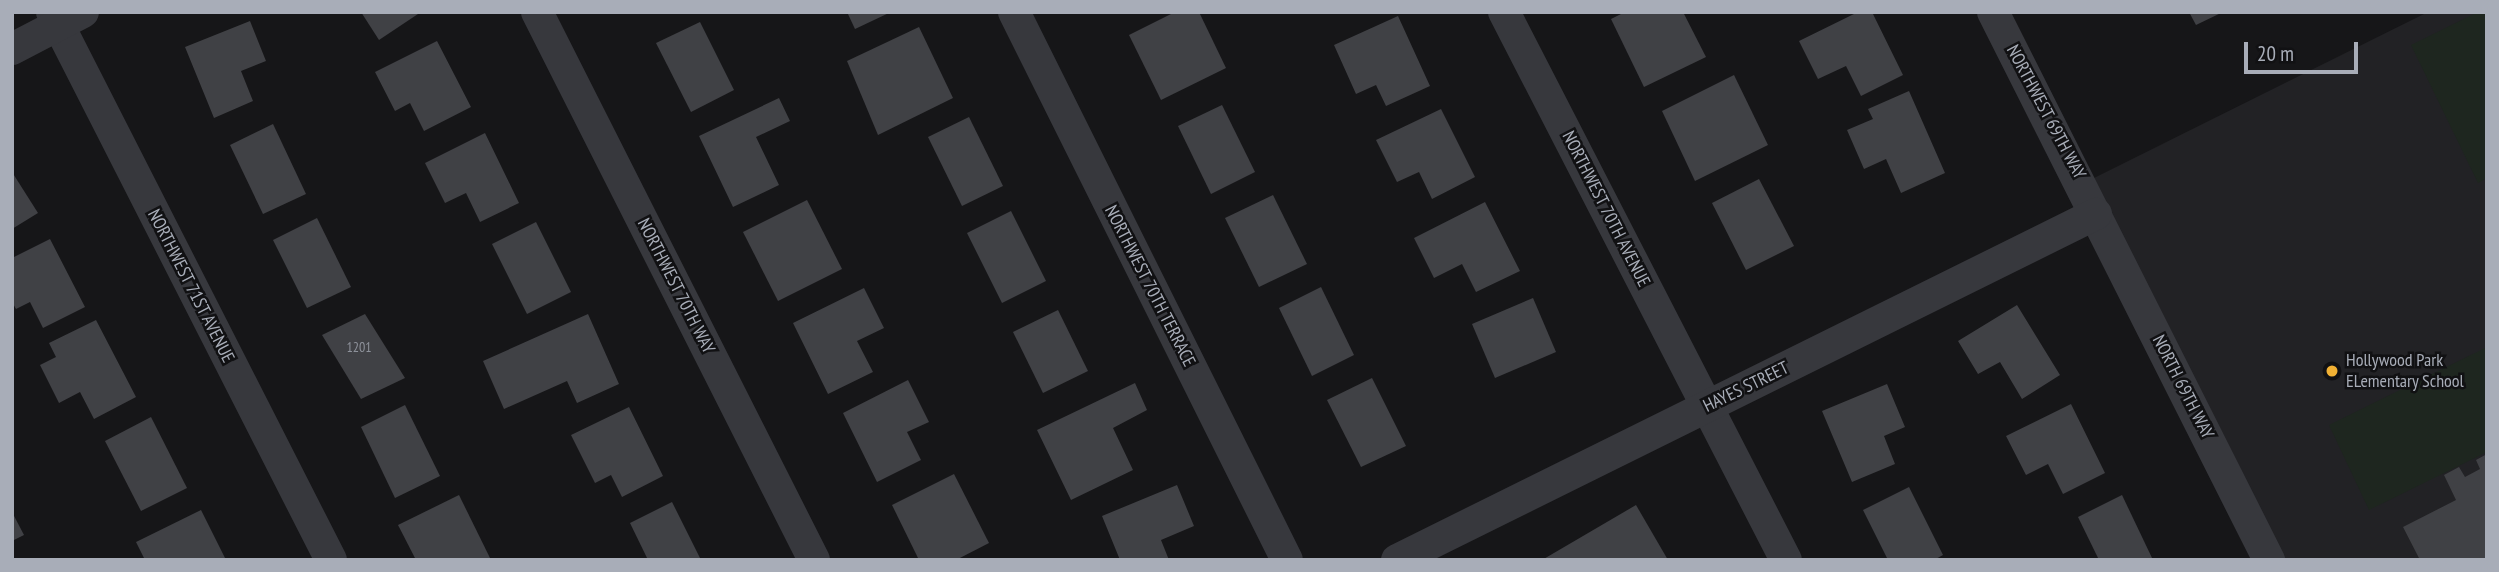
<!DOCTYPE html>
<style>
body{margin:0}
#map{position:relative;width:2499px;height:572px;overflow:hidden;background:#161618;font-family:"PT Sans Narrow",sans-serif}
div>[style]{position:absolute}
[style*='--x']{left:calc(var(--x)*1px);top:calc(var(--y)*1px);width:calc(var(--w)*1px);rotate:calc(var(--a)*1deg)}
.built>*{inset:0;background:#222225}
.green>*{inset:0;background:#1e261f}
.building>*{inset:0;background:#404145}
.street>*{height:32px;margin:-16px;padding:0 16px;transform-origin:16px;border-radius:16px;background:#37383d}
.dots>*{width:19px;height:19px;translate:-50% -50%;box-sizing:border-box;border:4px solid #111113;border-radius:50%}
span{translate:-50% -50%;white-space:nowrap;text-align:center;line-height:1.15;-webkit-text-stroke:5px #111113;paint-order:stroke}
.number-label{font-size:14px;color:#8e929b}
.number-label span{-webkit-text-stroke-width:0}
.street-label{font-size:18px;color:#a8adb8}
.poi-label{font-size:18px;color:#a8adb8}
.left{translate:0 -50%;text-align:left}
.frame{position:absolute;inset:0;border:14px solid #a8adb8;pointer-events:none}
.scale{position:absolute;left:2244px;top:42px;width:114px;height:32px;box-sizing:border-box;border:4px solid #a8adb8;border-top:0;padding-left:9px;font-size:21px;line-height:24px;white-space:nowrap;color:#a8adb8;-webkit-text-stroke:5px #111113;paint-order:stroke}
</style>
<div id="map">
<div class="built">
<i style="clip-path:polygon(2428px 12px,2487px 12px,2487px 560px,2270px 560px,2084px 183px)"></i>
</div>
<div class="green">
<i style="clip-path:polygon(2478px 12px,2487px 12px,2487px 178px,2478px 183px,2411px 45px)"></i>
<i style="clip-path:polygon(2487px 347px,2487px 452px,2369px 510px,2329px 425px)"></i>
</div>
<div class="building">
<i style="clip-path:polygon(361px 12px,421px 12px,379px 40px)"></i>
<i style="clip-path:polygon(847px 12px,891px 12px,855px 29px)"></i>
<i style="clip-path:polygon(1175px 12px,1199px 12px,1226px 68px,1161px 100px,1129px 35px)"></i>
<i style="clip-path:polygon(1625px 12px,1683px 12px,1706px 57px,1644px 87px,1611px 19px)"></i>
<i style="clip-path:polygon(1858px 12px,1872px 12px,1903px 75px,1861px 96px,1846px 66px,1818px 79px,1799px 41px)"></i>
<i style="clip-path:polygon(2189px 12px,2223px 12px,2196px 25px)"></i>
<i style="clip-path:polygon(1398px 16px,1430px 86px,1386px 106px,1376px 85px,1356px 94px,1334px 45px)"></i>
<i style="clip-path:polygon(250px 21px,266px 61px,241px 71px,253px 101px,214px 118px,185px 47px)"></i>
<i style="clip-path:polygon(700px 22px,734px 90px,691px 112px,656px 43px)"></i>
<i style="clip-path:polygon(919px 27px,953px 98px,878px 135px,847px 61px)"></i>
<i style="clip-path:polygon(437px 41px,471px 107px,424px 131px,410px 103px,395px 111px,375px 72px)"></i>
<i style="clip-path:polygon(1734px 75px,1768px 145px,1695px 181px,1662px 111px)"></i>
<i style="clip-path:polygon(1909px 91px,1945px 173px,1901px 193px,1886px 159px,1864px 169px,1847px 130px,1873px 119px,1868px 109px)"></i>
<i style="clip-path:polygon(779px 98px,790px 121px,756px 137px,779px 185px,733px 207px,699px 136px)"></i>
<i style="clip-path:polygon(1222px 105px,1255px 172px,1211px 194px,1178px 126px)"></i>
<i style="clip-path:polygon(1441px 109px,1475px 177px,1432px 199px,1419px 172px,1397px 182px,1376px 140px)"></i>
<i style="clip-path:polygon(969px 117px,1003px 186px,962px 206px,928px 137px)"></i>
<i style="clip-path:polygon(273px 124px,306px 194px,263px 214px,230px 145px)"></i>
<i style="clip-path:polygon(485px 133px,519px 203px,480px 222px,466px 193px,445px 203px,425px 163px)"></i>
<i style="clip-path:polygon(12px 172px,38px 213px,12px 229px)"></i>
<i style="clip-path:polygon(1759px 179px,1794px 246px,1746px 270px,1712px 203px)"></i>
<i style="clip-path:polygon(1273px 195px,1307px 264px,1259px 287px,1225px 218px)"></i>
<i style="clip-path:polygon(807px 200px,842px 269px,778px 301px,743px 232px)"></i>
<i style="clip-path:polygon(1485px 202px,1520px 271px,1476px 292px,1462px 264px,1434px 278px,1414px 238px)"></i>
<i style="clip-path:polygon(1011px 211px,1046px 281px,1002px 303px,967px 233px)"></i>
<i style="clip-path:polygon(317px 218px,351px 287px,307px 308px,273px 240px)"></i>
<i style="clip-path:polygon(536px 222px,571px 292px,527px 314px,492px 244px)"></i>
<i style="clip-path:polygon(50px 239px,85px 307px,43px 328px,30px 302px,16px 309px,12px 302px,12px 258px)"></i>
<i style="clip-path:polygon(1321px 287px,1354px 355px,1312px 376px,1279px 308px)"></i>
<i style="clip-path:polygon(864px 288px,884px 328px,857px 341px,873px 372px,828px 394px,793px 323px)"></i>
<i style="clip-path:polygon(1533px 298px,1556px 352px,1495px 378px,1472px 324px)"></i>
<i style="clip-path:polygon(2017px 305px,2060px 375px,2022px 399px,2000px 362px,1978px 374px,1958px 341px)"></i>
<i style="clip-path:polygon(1058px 310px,1088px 371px,1043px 393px,1013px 332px)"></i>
<i style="clip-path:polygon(365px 314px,405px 378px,361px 399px,322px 335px)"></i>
<i style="clip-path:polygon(588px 314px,619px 384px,577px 403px,567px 381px,504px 409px,483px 361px)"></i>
<i style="clip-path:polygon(96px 320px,136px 397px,94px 419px,80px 392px,59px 403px,40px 365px,56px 357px,49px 343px)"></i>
<i style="clip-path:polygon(1372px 378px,1406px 446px,1361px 467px,1327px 400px)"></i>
<i style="clip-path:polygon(908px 380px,929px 422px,907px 432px,921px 460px,877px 482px,843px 413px)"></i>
<i style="clip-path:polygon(1135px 383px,1147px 410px,1113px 428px,1133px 470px,1071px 500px,1037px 430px)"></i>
<i style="clip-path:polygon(1887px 384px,1905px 427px,1884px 436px,1895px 464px,1852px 482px,1822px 411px)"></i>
<i style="clip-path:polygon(2071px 404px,2105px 473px,2063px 494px,2048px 464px,2026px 475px,2006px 436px)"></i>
<i style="clip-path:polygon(405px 405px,440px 476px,395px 498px,361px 427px)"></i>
<i style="clip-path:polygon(629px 407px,663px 476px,622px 497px,611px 475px,595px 483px,571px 435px)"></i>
<i style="clip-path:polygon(151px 417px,187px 488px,141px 511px,105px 441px)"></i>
<i style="clip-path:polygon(2487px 454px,2487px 560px,2420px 560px,2403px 527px,2456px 500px,2444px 475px,2459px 467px,2465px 477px,2480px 469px,2476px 460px)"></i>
<i style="clip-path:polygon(954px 474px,989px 543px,956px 560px,919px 560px,892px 505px)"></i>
<i style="clip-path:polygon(1177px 485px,1194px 526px,1161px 540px,1169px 560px,1120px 560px,1102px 516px)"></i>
<i style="clip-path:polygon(1909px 487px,1943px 555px,1934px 560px,1888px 560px,1863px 510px)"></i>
<i style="clip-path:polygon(459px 495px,491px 560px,416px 560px,398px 525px)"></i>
<i style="clip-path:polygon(2122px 495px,2153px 560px,2099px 560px,2078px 517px)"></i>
<i style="clip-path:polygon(672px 502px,701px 560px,648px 560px,630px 523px)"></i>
<i style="clip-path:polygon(1636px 505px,1668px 560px,1542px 560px)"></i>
<i style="clip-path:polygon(201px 510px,226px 560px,145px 560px,136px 542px)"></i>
<i style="clip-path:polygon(12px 512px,24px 535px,12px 541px)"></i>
</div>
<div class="street">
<i style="--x:52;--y:12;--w:615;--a:63.02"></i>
<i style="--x:537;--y:12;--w:614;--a:63.18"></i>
<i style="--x:1014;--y:12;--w:612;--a:63.52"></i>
<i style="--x:1504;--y:12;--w:616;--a:62.77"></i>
<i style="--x:1993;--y:12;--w:614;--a:63.27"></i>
<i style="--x:12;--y:49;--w:80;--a:-27.5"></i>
<i style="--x:1397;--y:560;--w:780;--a:-26.34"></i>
</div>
<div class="dots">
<i style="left:2332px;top:371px;background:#f2b134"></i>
</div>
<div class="number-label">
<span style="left:359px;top:347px">1201</span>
</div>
<div class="street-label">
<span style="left:2046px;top:112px;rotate:62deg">NORTHWEST 69TH WAY</span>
<span style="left:1606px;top:209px;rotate:63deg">NORTHWEST 70TH AVENUE</span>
<span style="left:191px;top:286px;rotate:63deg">NORTHWEST 71ST AVENUE</span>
<span style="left:676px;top:286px;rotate:63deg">NORTHWEST 70TH WAY</span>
<span style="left:1150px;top:286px;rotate:63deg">NORTHWEST 70TH TERRACE</span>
<span style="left:1746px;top:387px;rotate:-26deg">HAYES STREET</span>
<span style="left:2183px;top:387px;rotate:63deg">NORTH 69TH WAY</span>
</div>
<div class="poi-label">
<span class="left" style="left:2346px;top:371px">Hollywood Park<br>ELementary School</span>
</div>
<div class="frame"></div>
<div class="scale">20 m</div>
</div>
